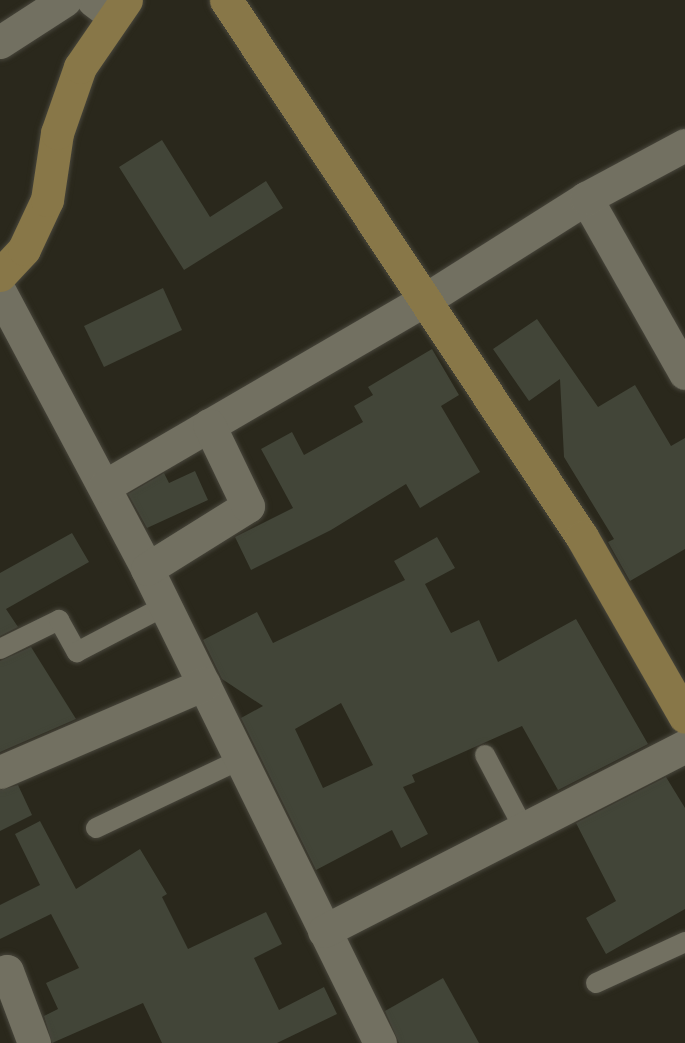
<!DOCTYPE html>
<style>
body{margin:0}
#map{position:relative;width:685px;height:1043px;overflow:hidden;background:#2a281c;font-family:"Fira Sans",sans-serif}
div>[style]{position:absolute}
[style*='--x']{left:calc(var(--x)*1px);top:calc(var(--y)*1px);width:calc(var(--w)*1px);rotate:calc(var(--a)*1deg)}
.building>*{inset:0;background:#424538}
.roads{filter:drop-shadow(0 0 2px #48463c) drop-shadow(0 0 2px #48463c)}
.lane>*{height:20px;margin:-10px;padding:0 10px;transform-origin:10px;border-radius:10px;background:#727061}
.street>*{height:33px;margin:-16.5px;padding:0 16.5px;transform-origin:16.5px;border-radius:16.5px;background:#727061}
.secondary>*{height:33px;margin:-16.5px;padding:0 16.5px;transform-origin:16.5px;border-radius:16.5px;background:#887748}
span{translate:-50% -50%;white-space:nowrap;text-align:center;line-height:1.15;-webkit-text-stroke:6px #12110b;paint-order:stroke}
</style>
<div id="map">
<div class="building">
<i style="clip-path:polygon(162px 140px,210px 217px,266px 181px,283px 208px,184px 270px,119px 167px)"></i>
<i style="clip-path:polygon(163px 288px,182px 330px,104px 367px,84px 326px)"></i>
<i style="clip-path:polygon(537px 319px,598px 407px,635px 385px,671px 446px,685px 438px,685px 549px,630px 581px,608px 542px,614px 539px,564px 457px,560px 379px,529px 401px,493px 349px)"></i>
<i style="clip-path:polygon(432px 349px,459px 395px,441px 406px,480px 472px,420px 508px,406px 484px,331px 530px,251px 570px,235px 537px,293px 508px,261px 449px,292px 432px,304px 455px,363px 422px,354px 406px,373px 395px,368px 387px)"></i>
<i style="clip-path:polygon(195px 471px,208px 500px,147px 528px,128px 494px,164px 473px,169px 483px)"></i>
<i style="clip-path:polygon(72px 533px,89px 562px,6px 609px,18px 627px,0 636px,0 573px)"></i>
<i style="clip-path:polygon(evenodd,437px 537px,455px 568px,425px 584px,451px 633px,479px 620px,498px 662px,576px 619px,648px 744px,558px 790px,522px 726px,412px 775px,415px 782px,403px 787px,428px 834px,401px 848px,392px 830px,316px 870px,241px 718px,263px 706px,222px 679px,203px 640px,257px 612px,273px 643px,405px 580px,394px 561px,437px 537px,341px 703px,373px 765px,323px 788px,295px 729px,341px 703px)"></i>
<i style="clip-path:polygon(31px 647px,76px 719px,0 752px,0 661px)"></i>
<i style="clip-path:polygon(666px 777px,685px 808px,685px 909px,606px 954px,586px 918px,616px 901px,576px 823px)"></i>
<i style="clip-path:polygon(18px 785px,32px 815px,0 831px,0 790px)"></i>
<i style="clip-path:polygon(40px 821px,76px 889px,140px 849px,167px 894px,162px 897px,188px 949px,266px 912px,282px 944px,254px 958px,279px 1010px,324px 987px,337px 1014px,277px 1043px,162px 1043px,143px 1003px,52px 1043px,44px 1016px,58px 1009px,46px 983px,79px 968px,51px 914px,0 939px,0 905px,40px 885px,15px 834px)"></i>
<i style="clip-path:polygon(443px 978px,479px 1043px,399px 1043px,385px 1011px)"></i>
</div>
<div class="roads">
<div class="lane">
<i style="--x:0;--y:649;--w:66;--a:-26.2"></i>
<i style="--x:59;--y:620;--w:37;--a:61"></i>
<i style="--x:77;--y:652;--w:99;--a:-27.6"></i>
<i style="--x:485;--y:755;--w:84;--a:62.2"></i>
<i style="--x:96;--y:828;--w:161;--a:-25.4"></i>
<i style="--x:596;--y:983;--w:98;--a:-24.7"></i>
</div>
<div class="street">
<i style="--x:93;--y:0;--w:25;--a:37"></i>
<i style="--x:0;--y:42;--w:77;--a:-32.9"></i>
<i style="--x:586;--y:198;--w:201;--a:60.5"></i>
<i style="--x:0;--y:292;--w:314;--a:62"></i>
<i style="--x:147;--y:569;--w:528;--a:63.82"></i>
<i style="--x:105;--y:486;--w:374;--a:-30.2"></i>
<i style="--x:428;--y:298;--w:187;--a:-32.3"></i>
<i style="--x:586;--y:198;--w:112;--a:-28.2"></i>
<i style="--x:147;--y:569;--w:119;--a:-32"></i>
<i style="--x:248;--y:506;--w:90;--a:-115.7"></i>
<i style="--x:0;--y:772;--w:222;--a:-23.3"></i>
<i style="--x:324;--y:931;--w:406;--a:-27.1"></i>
<i style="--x:0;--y:973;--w:7;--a:-16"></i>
<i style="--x:7;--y:971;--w:77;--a:69.4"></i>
</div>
<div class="secondary">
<i style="--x:226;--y:0;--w:644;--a:56.46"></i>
<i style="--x:582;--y:537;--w:207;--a:60.2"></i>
<i style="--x:0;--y:275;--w:35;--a:-47"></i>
<i style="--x:24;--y:249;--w:54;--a:-64.9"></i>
<i style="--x:47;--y:200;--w:68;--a:-81.5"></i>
<i style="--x:57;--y:133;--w:70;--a:-70.8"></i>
<i style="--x:80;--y:67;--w:81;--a:-55.5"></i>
</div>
</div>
</div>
